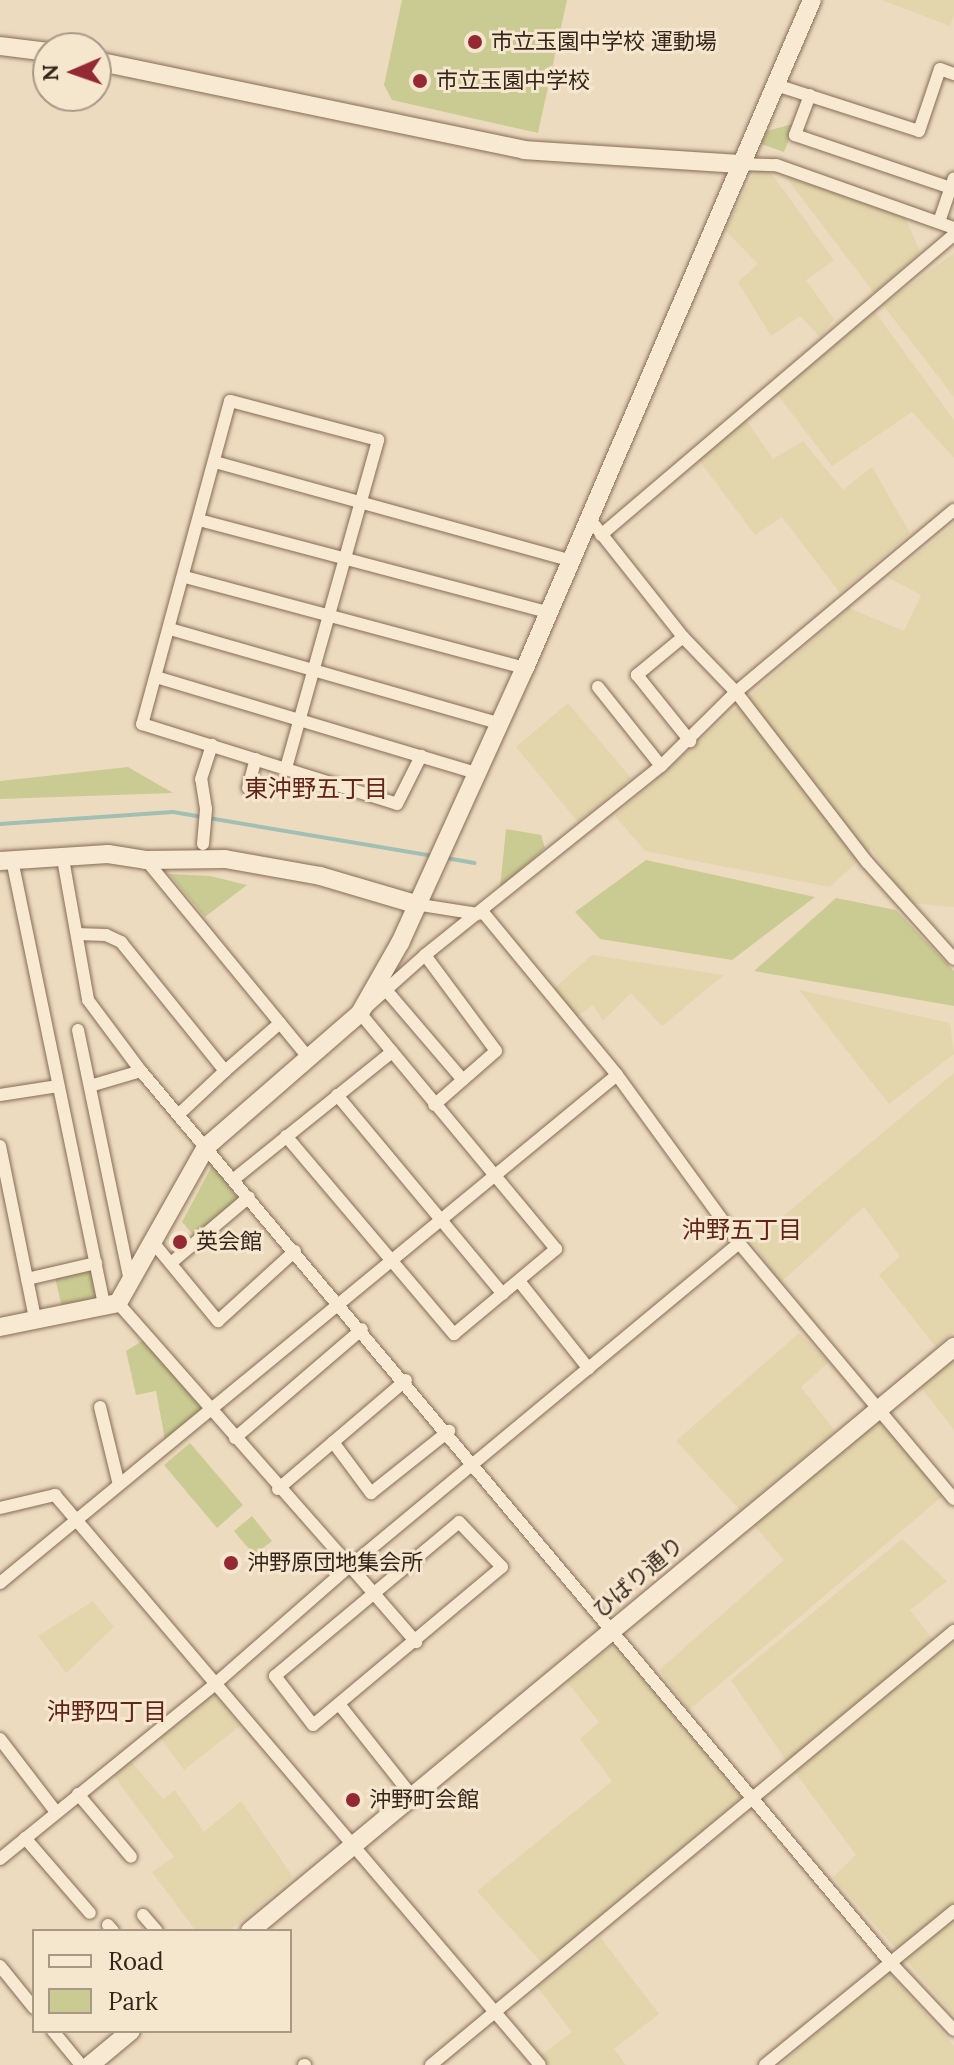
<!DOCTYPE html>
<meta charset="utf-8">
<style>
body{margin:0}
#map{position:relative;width:954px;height:2065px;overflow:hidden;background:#eddbbf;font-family:Lora,"Noto Sans JP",serif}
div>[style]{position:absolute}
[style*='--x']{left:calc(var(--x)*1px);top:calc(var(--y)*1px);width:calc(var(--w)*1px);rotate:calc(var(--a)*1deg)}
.farmland>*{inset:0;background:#e3d5ac}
.green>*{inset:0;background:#cacb93}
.stream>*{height:4px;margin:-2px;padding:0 2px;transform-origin:2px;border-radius:2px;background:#a2bfb4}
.roads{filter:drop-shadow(0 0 2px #866c57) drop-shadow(0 0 2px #866c57)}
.street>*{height:12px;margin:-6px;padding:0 6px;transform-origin:6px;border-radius:6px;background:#f8e9d2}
.secondary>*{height:18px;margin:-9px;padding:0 9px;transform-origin:9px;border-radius:9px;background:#f8e9d2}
.dots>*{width:22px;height:22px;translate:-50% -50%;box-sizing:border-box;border:4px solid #f5e6ce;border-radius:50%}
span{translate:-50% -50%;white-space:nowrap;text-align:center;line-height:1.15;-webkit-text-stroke:6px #f5e6ce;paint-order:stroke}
.poi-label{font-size:22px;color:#35261c}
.left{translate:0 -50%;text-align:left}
.street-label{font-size:22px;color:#35261c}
.neighbourhood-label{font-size:24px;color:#61241c}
.legend{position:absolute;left:32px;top:1929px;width:260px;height:104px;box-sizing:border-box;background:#f5e6ce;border:2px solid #a89987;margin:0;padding:10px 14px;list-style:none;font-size:24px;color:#35261c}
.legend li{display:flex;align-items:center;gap:16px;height:40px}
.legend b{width:40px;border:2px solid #a89987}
.north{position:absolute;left:32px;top:32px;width:80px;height:80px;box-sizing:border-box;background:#f5e6ce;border:2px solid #a89987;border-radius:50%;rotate:268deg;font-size:22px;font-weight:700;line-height:32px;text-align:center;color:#35261c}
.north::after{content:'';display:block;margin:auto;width:28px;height:36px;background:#942833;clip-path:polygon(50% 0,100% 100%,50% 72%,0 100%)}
</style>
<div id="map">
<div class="farmland">
<i style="clip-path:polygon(882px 0,954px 0,954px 15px,950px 26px)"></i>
<i style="clip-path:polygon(756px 168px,771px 173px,834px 260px,806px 280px,834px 319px,820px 337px,800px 316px,771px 336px,738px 282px,758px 264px,725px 230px)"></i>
<i style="clip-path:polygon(785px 176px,905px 217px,920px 252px,874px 293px)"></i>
<i style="clip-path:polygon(954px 253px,954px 397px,883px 305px)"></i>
<i style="clip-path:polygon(875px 312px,954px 420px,954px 458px,912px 412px,832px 466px,777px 394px)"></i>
<i style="clip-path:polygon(746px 420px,773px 459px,803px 441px,843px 490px,872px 467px,910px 533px,840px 593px,782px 517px,755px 535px,698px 459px)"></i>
<i style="clip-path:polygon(954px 524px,954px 907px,910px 903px,871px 849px,830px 887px,645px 851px,615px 816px,849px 608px,904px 631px,921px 595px,889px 578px)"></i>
<i style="clip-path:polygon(568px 703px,631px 778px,578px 822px,516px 747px)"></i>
<i style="clip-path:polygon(592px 955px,724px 975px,662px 1026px,631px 993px,603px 1021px,593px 1005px,574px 1018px,551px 991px)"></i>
<i style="clip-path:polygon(799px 990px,950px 1023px,954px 1054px,889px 1104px)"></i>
<i style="clip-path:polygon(954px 1073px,954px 1332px,936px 1347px,879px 1275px,900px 1256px,864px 1207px,780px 1283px,752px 1242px)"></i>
<i style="clip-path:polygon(799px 1333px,829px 1362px,801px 1387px,835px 1431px,740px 1510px,676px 1441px)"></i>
<i style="clip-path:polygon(954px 1359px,954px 1430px,920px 1386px)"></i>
<i style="clip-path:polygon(881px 1416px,944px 1495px,689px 1710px,659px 1670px,784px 1560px,753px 1524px)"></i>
<i style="clip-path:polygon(902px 1539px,947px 1581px,910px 1610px,934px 1641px,787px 1762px,731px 1680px)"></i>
<i style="clip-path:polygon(93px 1601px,114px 1627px,66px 1673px,38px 1636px)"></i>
<i style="clip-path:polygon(954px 1641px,954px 2015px,833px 1877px,856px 1855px,795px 1772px)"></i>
<i style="clip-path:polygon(614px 1644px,746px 1794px,543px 1964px,477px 1891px,612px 1781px,580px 1739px,599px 1722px,567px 1682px)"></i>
<i style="clip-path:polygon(213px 1691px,240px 1726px,184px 1770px,159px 1736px)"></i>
<i style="clip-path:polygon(130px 1760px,163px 1799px,175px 1790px,204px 1832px,241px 1801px,293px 1877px,229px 1931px,196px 1931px,152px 1872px,174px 1857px,114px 1776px)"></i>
<i style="clip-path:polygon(601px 1938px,659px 2014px,614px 2049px,626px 2065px,536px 2065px,533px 2061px,572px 2032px,537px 1987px)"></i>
<i style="clip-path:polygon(888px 1971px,954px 2046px,954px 2065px,780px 2065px)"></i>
</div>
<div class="green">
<i style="clip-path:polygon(402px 0,567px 0,538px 133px,392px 100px,384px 85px)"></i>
<i style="clip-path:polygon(796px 123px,784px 152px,761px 144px,767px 131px)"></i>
<i style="clip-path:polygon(128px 767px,173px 793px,0 799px,0 781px)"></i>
<i style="clip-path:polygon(506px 829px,541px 835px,545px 848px,500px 888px)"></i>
<i style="clip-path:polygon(646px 860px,815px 897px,732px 960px,600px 939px,575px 912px)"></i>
<i style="clip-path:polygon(169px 874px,210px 876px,247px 885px,205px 917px)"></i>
<i style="clip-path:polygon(836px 898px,896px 910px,954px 971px,954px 1006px,754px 971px)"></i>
<i style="clip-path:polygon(213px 1164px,238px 1199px,196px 1238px,182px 1222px)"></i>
<i style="clip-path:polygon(96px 1263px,105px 1308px,63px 1312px,54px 1273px)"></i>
<i style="clip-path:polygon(147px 1338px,209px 1410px,166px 1445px,156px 1391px,136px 1395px,126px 1351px)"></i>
<i style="clip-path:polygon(190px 1443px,243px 1505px,217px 1528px,164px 1465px)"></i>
<i style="clip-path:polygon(252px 1516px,272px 1541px,254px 1555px,234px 1531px)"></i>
</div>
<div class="stream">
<i style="--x:0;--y:824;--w:173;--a:-4"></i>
<i style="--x:173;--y:812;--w:264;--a:9.6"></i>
<i style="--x:446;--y:858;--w:29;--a:10"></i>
</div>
<div class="roads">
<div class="street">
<i style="--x:776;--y:85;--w:150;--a:17.8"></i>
<i style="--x:919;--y:131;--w:65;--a:-71.3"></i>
<i style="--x:940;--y:69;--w:15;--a:20"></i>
<i style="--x:810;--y:95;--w:43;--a:110.6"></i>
<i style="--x:795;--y:135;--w:165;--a:18.8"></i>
<i style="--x:739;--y:164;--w:37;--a:2"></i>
<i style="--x:776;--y:165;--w:189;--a:19.5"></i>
<i style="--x:939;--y:222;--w:46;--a:-71.2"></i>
<i style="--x:215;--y:462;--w:367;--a:15.5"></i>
<i style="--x:588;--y:517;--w:153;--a:51.6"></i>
<i style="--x:683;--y:637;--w:76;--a:46.1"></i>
<i style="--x:736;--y:692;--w:215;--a:52.4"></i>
<i style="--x:867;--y:862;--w:130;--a:48.1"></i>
<i style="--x:199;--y:520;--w:361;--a:14.8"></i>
<i style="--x:601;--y:535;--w:463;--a:-40.4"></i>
<i style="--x:185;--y:577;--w:352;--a:15"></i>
<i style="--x:170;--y:629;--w:341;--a:16"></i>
<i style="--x:683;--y:637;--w:60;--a:140.4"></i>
<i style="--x:637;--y:675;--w:85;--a:51.2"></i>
<i style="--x:156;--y:677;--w:335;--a:16.7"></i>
<i style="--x:598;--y:687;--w:101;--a:51.4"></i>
<i style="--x:286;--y:768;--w:341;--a:-74.3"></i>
<i style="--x:378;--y:440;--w:153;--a:-165.2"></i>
<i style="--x:230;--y:401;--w:335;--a:105.2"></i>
<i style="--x:142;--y:724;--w:267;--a:17.4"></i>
<i style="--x:397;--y:804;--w:54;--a:-63.4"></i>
<i style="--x:248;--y:788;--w:30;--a:-75"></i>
<i style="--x:203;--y:844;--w:35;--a:-85"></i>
<i style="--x:206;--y:809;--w:30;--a:-99"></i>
<i style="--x:201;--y:779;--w:36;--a:-72"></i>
<i style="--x:63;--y:859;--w:143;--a:79.9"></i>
<i style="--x:88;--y:1000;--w:89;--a:53.3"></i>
<i style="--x:141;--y:1071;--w:1164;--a:49.95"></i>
<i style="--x:890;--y:1962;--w:93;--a:46.7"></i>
<i style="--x:12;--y:860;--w:458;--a:78.3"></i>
<i style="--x:146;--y:860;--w:255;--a:50.6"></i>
<i style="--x:415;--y:904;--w:64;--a:9"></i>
<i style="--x:482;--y:911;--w:212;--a:50.5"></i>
<i style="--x:617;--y:1075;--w:208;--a:54"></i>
<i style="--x:739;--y:1243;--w:334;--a:50"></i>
<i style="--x:77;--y:934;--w:29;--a:2"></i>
<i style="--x:106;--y:935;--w:17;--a:25"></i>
<i style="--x:121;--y:942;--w:166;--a:51.1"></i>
<i style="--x:225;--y:1071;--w:63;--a:136.9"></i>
<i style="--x:425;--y:955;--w:119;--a:53.5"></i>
<i style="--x:496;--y:1051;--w:82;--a:138.9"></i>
<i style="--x:386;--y:990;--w:118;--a:49.5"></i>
<i style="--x:78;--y:1030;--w:257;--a:78.3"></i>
<i style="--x:225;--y:1071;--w:73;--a:-41.1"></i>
<i style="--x:90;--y:1086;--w:53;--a:-16.4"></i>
<i style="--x:0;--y:1095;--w:59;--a:-8.8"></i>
<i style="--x:337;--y:1095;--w:259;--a:50.2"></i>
<i style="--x:286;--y:1136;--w:260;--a:49.7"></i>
<i style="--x:454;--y:1334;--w:133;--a:-39.8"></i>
<i style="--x:556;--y:1249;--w:307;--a:-129.7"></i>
<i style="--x:360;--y:1013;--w:87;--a:-41.7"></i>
<i style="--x:425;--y:955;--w:302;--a:-38.7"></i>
<i style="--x:661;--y:766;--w:105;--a:-44.6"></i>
<i style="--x:736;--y:692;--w:284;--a:-39.9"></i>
<i style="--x:0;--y:1146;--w:176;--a:78.5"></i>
<i style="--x:234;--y:1179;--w:203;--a:-38.8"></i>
<i style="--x:152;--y:1241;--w:104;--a:50.5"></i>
<i style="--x:218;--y:1321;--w:104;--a:-42.3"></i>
<i style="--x:171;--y:1263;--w:102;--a:-40.2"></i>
<i style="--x:27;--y:1279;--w:71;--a:-13.1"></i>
<i style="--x:519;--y:1281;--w:112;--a:51.5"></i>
<i style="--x:118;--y:1303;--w:351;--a:48.6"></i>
<i style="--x:350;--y:1566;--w:506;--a:-39.7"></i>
<i style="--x:100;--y:1407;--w:80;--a:76.3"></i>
<i style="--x:235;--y:1438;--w:167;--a:-40.6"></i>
<i style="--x:333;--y:1442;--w:64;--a:53.3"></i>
<i style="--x:371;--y:1493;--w:100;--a:-38.5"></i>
<i style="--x:278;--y:1489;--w:168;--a:-40.4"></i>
<i style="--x:0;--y:1508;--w:57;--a:-13.3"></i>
<i style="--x:55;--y:1495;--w:748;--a:49.61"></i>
<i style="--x:459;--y:1522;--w:62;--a:46.3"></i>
<i style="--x:502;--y:1567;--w:246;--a:140.1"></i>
<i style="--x:313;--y:1725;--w:62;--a:-127.8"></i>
<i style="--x:275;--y:1676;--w:240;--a:-39.9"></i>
<i style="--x:0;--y:1583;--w:799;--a:-39.47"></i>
<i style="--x:339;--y:1704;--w:117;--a:51.6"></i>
<i style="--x:0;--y:1739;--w:92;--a:52.5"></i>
<i style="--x:78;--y:1794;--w:82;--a:49.9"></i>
<i style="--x:25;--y:1838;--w:99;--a:49.1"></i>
<i style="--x:0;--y:1859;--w:277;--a:-39.1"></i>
<i style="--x:215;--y:1684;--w:179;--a:-41.2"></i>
<i style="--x:350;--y:1566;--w:101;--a:49"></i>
<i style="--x:143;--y:1915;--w:21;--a:49"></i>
<i style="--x:108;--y:1925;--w:8;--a:50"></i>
<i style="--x:0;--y:1966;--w:54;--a:51"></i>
<i style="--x:53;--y:2031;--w:44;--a:50.5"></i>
<i style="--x:304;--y:2065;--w:1;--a:0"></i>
<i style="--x:431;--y:2065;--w:680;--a:-39.69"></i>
<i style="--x:765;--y:2065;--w:244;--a:-39.2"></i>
</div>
<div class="secondary">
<i style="--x:0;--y:46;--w:48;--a:7.1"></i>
<i style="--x:96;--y:61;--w:437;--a:11.7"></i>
<i style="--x:524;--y:150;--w:215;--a:3.7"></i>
<i style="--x:0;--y:861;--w:108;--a:-3.7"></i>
<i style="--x:108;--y:854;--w:38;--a:9"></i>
<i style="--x:146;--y:860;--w:79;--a:-0.7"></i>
<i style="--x:225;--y:859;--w:97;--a:10.1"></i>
<i style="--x:320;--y:876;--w:99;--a:16.4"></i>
<i style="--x:0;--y:1327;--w:120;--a:-11.5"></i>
<i style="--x:118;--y:1303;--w:179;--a:-60.6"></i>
<i style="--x:206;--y:1147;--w:204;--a:-41"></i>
<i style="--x:360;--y:1013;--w:81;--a:-60.3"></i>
<i style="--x:400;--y:943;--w:302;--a:-65.6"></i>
<i style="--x:525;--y:668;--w:727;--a:-66.75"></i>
<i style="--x:250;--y:1931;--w:915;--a:-39.68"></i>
<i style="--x:90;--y:2065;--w:53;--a:-39.7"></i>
</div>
</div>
<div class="dots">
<i style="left:475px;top:42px;background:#942833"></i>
<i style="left:420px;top:81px;background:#942833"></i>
<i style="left:180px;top:1242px;background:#942833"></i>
<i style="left:231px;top:1563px;background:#942833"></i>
<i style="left:353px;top:1800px;background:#942833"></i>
</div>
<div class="poi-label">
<span class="left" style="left:491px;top:42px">市立玉園中学校 運動場</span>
<span class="left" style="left:436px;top:81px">市立玉園中学校</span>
<span class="left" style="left:196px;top:1242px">英会館</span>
<span class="left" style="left:247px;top:1563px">沖野原団地集会所</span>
<span class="left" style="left:369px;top:1800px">沖野町会館</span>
</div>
<div class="street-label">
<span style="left:638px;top:1577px;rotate:-40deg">ひばり通り</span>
</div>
<div class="neighbourhood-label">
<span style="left:316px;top:789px">東沖野五丁目</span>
<span style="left:742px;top:1230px">沖野五丁目</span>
<span style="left:107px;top:1712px">沖野四丁目</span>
</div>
<ul class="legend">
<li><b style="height:10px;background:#f8e9d2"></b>Road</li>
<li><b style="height:22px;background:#cacb93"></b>Park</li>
</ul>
<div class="north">N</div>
</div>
